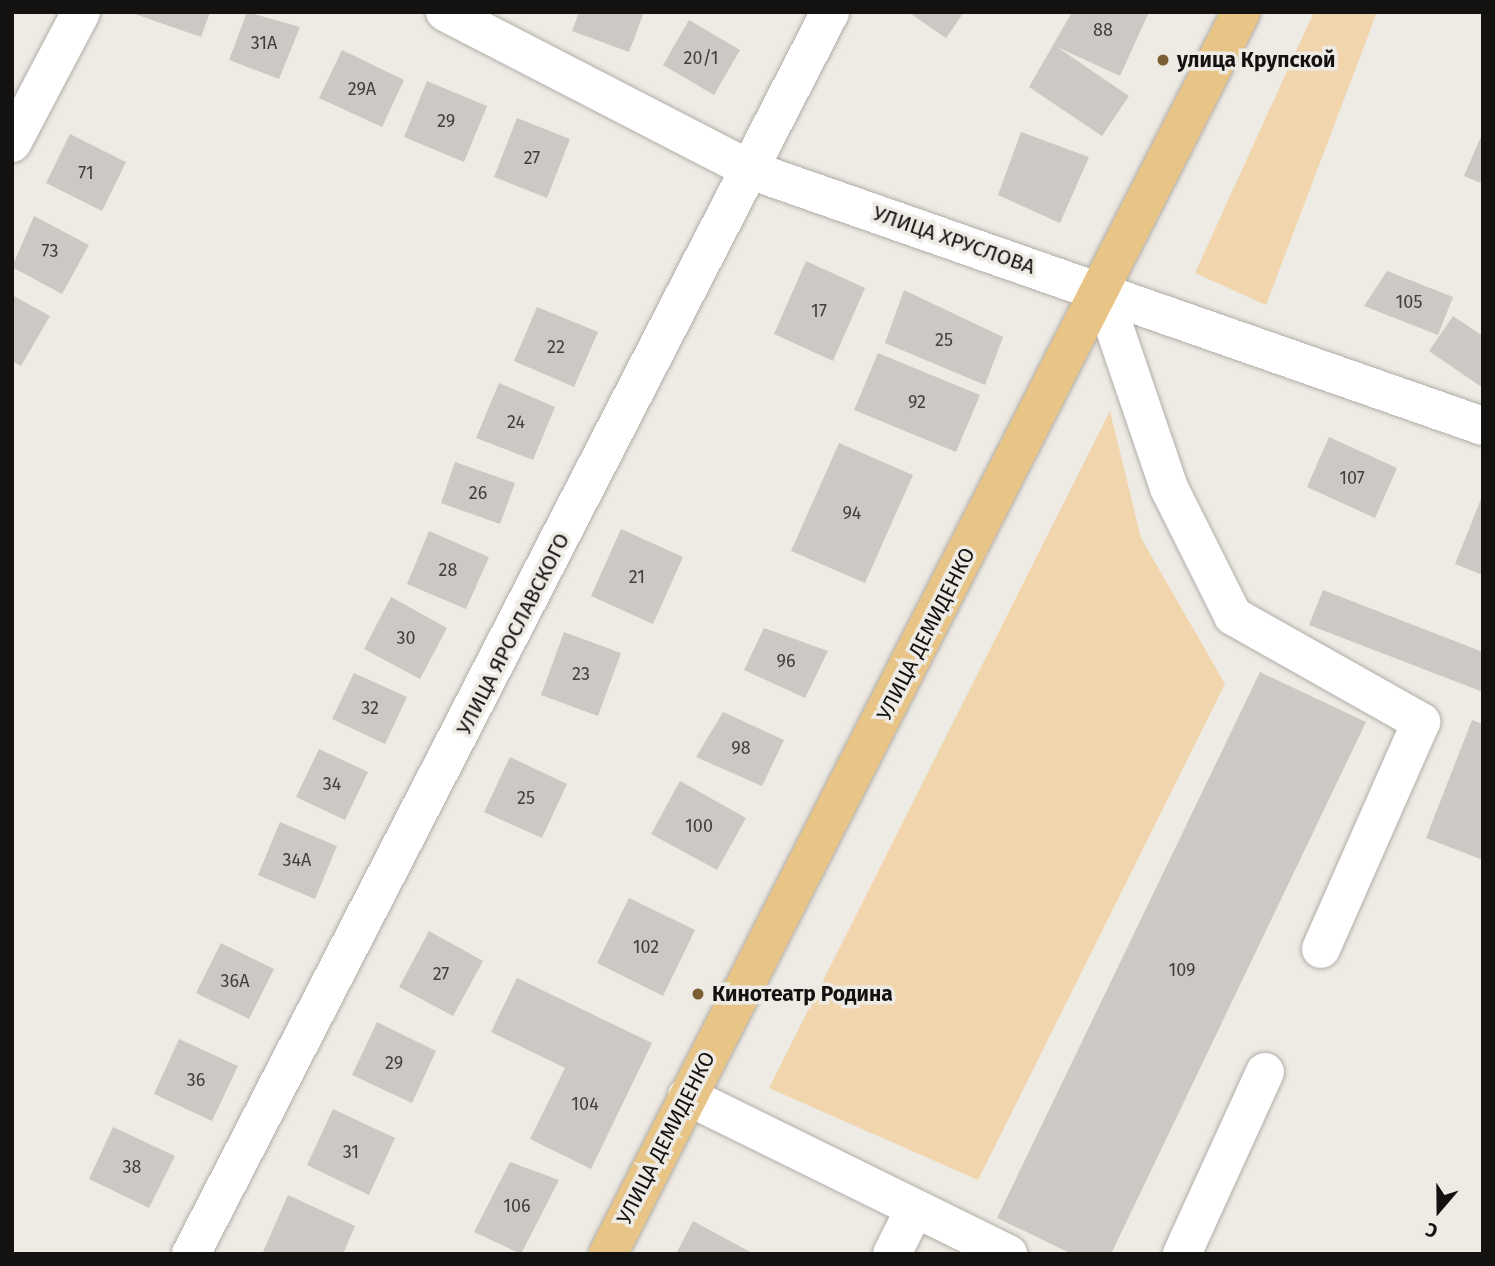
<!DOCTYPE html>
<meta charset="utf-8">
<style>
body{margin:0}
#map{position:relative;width:1495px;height:1266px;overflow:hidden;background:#eeeae4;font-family:"Fira Sans",sans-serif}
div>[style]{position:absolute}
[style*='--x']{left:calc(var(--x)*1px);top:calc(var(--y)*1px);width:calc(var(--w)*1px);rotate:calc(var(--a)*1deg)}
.green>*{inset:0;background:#f0d5ad}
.building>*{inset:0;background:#ccc8c3}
.roads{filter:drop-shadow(0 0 2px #b1ada8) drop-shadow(0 0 2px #b1ada8)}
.minor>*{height:38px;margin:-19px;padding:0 19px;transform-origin:19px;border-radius:19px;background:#fff}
.major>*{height:38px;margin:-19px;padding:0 19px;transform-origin:19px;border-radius:19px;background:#e8c586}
.dots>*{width:19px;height:19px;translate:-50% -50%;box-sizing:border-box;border:4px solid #eeeae4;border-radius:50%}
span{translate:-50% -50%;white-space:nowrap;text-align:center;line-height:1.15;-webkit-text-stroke:7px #eeeae4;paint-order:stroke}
.number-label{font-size:18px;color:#42403e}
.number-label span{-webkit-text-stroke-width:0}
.poi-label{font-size:21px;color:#141211;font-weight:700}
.left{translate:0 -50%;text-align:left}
.street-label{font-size:21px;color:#141211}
.frame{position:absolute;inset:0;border:14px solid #141211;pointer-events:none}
.north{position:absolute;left:1404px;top:1175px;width:70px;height:70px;-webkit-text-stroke:5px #eeeae4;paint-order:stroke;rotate:200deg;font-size:19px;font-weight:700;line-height:28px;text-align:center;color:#141211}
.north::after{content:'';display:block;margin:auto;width:24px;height:32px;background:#141211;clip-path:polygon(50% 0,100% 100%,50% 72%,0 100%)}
</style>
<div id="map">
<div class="green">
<i style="clip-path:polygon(1314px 12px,1377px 12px,1266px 305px,1195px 273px)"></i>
<i style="clip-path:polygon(1110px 411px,1141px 538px,1225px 684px,978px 1180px,769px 1088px)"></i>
</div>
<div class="building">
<i style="clip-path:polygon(129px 12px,210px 12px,201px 37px)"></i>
<i style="clip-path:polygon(247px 12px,300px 27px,279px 79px,229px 60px)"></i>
<i style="clip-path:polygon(579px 12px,644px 12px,629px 52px,572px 31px)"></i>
<i style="clip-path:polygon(908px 12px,964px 12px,946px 38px)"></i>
<i style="clip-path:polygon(1072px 12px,1149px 12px,1120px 76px,1057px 47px,1129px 96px,1102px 136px,1029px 87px)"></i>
<i style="clip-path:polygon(689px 20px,740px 50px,714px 95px,663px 65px)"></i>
<i style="clip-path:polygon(342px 50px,404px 80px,382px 127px,319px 98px)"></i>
<i style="clip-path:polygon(427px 81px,487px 106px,464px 162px,404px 137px)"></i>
<i style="clip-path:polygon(517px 118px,570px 139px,547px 198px,494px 177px)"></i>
<i style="clip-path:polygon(1021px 132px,1089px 157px,1060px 223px,998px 195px)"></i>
<i style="clip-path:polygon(1483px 132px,1483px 184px,1464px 176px)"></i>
<i style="clip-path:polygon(70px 134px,126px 162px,102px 211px,46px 183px)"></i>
<i style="clip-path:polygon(34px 216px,89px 245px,62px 294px,12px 267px)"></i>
<i style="clip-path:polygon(806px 261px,865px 288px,833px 361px,774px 334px)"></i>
<i style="clip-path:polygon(1387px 271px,1453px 297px,1438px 335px,1364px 306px)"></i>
<i style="clip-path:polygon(904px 290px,1003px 337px,985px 385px,885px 343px)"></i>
<i style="clip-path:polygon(12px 295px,50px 316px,21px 366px,12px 361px)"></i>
<i style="clip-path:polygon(537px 307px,598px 332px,574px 387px,514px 361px)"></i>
<i style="clip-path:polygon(1453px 316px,1483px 336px,1483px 388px,1429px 351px)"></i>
<i style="clip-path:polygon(878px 353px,980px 395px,956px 452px,854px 410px)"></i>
<i style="clip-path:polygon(499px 383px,555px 407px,533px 460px,476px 438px)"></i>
<i style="clip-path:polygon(1329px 437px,1397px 468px,1375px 518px,1307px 487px)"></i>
<i style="clip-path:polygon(839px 443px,913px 475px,865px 583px,791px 551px)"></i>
<i style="clip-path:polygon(455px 462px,515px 483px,500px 524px,441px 503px)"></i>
<i style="clip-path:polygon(1481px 499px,1483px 500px,1483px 575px,1455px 564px)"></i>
<i style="clip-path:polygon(621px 529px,683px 557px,653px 624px,591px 596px)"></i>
<i style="clip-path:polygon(429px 531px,489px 557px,466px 609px,407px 584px)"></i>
<i style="clip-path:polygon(1323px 590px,1483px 652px,1483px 692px,1309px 625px)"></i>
<i style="clip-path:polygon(391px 597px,447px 628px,420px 679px,364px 649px)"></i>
<i style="clip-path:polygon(764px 628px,828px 651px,805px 698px,744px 670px)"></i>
<i style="clip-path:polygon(564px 632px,621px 653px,598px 716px,541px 695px)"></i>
<i style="clip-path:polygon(1260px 672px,1366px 722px,1111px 1254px,1072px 1254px,997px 1218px)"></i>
<i style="clip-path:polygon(354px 673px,407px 697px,385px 744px,332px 719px)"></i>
<i style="clip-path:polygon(723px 712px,784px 740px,762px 786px,696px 757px)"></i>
<i style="clip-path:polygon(1472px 720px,1483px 724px,1483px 860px,1426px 838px)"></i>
<i style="clip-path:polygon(319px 749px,368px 772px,345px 820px,296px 797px)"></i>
<i style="clip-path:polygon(510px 757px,567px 784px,542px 838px,484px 812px)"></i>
<i style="clip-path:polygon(680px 781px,746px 818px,717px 870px,651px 834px)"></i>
<i style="clip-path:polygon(280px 822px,337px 846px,315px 899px,258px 875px)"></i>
<i style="clip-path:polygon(629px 898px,695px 930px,663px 996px,597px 963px)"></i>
<i style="clip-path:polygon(429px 931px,483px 961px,453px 1016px,399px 987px)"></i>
<i style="clip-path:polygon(221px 943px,274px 969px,249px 1019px,196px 993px)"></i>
<i style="clip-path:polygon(517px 978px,652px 1043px,591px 1169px,530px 1139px,565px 1068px,491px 1032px)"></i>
<i style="clip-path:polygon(377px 1022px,436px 1051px,412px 1103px,352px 1075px)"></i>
<i style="clip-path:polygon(179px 1039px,238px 1066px,212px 1121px,154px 1094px)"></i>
<i style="clip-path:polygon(333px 1109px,395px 1138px,369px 1195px,307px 1165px)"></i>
<i style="clip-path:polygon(113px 1127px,175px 1156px,149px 1208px,89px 1179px)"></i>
<i style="clip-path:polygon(510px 1162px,559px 1180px,521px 1254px,474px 1232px)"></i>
<i style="clip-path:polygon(288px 1195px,355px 1226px,343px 1254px,262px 1254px)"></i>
<i style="clip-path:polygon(693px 1221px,754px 1254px,676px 1254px)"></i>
</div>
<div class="roads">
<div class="minor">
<i style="--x:445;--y:12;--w:347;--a:27.3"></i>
<i style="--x:753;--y:171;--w:773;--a:19.26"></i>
<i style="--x:12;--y:143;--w:148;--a:-62.2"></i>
<i style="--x:1102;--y:291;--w:208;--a:71.2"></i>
<i style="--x:1169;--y:488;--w:143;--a:63.4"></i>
<i style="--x:1233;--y:616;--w:216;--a:29.4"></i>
<i style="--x:1421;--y:722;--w:248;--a:113.8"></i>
<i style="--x:687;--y:1096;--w:358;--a:26.2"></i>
<i style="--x:191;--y:1254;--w:1397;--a:-62.77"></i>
<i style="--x:892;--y:1254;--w:51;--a:-63.4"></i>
<i style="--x:1182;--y:1254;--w:200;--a:-65.5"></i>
</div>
<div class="major">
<i style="--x:608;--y:1254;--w:1394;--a:-62.99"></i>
</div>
</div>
<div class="dots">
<i style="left:1163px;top:60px;background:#7a5e31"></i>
<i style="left:698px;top:994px;background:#7a5e31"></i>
</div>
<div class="number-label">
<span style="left:1103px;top:30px">88</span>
<span style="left:264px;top:43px">31А</span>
<span style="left:701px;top:58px">20/1</span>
<span style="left:362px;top:89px">29А</span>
<span style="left:446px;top:121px">29</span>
<span style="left:532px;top:158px">27</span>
<span style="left:86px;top:173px">71</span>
<span style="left:50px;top:251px">73</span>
<span style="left:1409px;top:302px">105</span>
<span style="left:819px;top:311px">17</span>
<span style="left:944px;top:340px">25</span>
<span style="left:556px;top:347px">22</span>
<span style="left:917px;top:402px">92</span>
<span style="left:516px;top:422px">24</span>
<span style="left:1352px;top:478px">107</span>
<span style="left:478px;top:493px">26</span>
<span style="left:852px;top:513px">94</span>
<span style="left:448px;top:570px">28</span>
<span style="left:637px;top:577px">21</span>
<span style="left:406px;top:638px">30</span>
<span style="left:786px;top:661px">96</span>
<span style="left:581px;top:674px">23</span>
<span style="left:370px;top:708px">32</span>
<span style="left:741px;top:748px">98</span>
<span style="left:332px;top:784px">34</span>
<span style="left:526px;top:798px">25</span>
<span style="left:699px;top:826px">100</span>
<span style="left:297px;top:860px">34А</span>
<span style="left:646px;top:947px">102</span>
<span style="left:1182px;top:970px">109</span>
<span style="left:441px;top:974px">27</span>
<span style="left:235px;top:981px">36А</span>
<span style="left:394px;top:1063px">29</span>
<span style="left:196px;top:1080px">36</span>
<span style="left:585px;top:1104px">104</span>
<span style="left:351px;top:1152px">31</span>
<span style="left:132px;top:1167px">38</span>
<span style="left:517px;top:1206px">106</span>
</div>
<div class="poi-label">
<span class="left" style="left:1177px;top:60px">улица Крупской</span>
<span class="left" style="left:712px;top:994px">Кинотеатр Родина</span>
</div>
<div class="street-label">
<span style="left:954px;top:240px;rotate:19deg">УЛИЦА ХРУСЛОВА</span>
<span style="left:513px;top:634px;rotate:-63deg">УЛИЦА ЯРОСЛАВСКОГО</span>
<span style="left:926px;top:634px;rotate:-63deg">УЛИЦА ДЕМИДЕНКО</span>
<span style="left:666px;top:1138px;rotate:-63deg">УЛИЦА ДЕМИДЕНКО</span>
</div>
<div class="frame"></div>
<div class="north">С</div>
</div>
